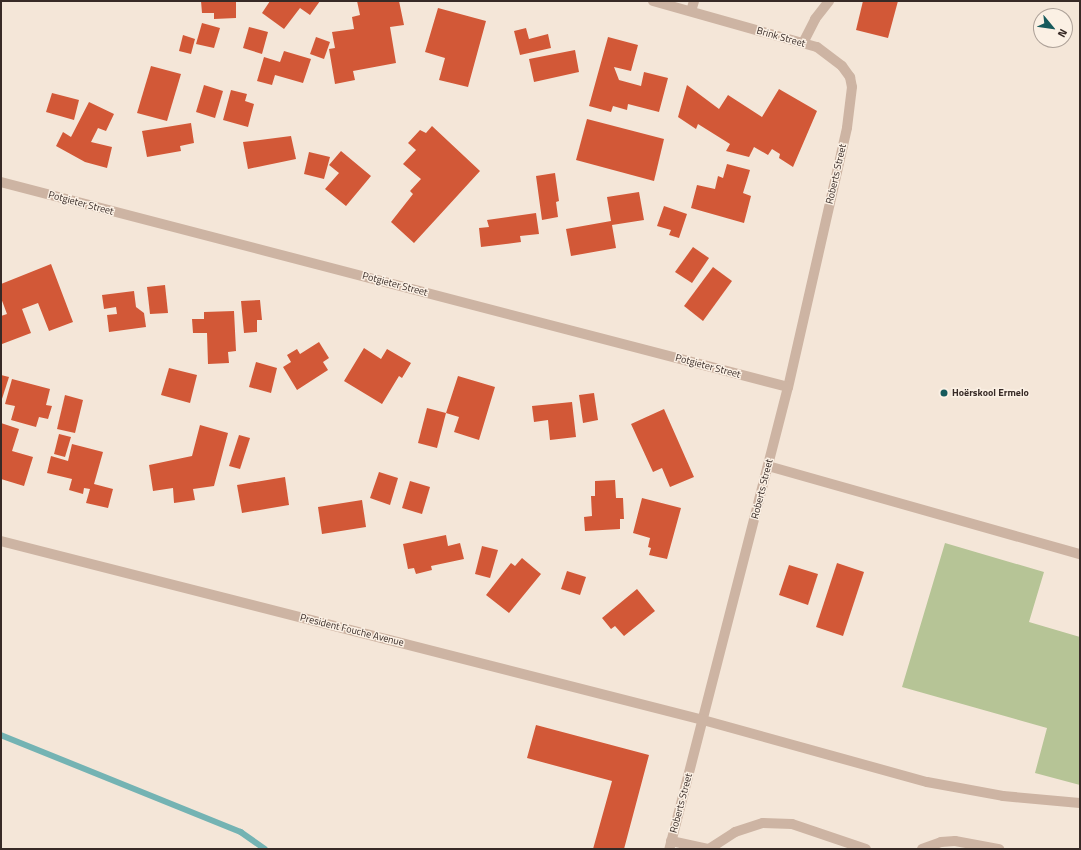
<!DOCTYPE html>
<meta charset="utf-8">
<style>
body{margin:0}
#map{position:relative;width:1081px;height:850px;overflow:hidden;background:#f4e6d8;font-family:"Titillium Web",sans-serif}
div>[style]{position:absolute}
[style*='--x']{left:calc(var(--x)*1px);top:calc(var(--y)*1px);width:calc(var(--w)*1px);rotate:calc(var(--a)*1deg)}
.green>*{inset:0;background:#b6c496}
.stream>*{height:5.5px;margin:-2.75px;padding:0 2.75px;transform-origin:2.75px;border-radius:2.75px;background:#74b3b3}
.building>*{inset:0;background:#d25837}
.service>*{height:10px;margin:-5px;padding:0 5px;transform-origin:5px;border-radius:5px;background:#cdb4a3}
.minor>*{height:10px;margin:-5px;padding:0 5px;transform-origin:5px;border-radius:5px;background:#cdb4a3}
.dots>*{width:11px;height:11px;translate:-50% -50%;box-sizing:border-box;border:2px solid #fbf0e4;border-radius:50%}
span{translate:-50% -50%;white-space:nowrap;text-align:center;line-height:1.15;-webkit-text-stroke:3px #fbf0e4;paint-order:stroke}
.street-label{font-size:10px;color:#372a26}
.poi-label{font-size:10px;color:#372a26;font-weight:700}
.left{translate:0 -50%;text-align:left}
.frame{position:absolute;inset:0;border:2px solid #372a26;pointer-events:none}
.north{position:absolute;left:1033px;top:8px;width:40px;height:40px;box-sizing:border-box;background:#fbf0e4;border:1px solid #ada198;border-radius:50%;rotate:119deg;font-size:11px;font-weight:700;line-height:16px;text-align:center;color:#372a26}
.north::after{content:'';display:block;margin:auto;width:14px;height:18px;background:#175a5c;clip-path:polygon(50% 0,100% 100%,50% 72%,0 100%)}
</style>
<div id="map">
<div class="green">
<i style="clip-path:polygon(945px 543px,1044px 572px,1029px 622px,1080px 637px,1080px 785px,1035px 773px,1047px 728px,902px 687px)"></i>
</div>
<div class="stream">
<i style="--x:1;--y:735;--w:259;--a:22"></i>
<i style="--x:241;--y:832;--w:29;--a:35"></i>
</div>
<div class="building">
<i style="clip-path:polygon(201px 1px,236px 1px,236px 18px,214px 19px,214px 13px,202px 13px)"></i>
<i style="clip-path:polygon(270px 1px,320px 1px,310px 15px,300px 8px,284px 29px,262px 13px)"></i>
<i style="clip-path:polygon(357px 1px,399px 1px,404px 25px,390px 27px,396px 63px,353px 71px,355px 80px,335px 84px,329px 49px,335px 48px,332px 32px,354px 29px,352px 17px,360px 15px)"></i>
<i style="clip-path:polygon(863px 1px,898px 1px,888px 38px,856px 30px)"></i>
<i style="clip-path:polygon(438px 8px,486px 21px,468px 87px,439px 80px,445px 58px,425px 52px)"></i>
<i style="clip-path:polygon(202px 23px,220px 28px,214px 48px,196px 44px)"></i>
<i style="clip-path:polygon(249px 27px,268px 32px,262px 54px,243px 48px)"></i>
<i style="clip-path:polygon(526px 28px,529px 39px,548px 34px,551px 48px,520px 55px,514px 31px)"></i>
<i style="clip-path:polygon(183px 35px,195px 39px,191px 54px,179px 51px)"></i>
<i style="clip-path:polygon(316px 37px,330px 42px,324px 59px,310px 54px)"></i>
<i style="clip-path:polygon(608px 37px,638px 45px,631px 71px,614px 67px,619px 80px,641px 86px,644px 72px,668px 78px,659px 112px,628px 104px,627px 110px,613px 106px,611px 112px,589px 106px)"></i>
<i style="clip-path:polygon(575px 50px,579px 72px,534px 82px,529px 59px)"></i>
<i style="clip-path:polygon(284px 51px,311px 59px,303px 83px,275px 75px,272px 85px,257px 81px,264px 57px,280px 62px)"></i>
<i style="clip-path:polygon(151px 66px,181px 74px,167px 121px,137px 113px)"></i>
<i style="clip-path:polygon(204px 85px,223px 91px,215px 118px,196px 112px)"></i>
<i style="clip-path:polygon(687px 85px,719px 109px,728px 95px,762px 117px,779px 89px,817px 111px,793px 167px,779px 158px,780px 154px,772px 149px,768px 155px,754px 147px,749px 157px,726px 151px,730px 144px,698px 124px,696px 129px,678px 117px)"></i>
<i style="clip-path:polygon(231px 90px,247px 94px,245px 101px,254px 104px,248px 127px,223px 120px)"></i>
<i style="clip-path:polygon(52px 93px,79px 100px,74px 120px,46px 112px)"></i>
<i style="clip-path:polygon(89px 102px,114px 114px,106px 131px,98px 128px,91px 142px,112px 147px,107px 168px,85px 162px,56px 146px,63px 132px,71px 137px)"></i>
<i style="clip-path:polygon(587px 119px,664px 139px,654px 181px,576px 160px)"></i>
<i style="clip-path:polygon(191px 123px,194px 143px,180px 146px,181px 151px,147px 157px,142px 131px)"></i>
<i style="clip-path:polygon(432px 126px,480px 171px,414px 243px,391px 222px,413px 194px,410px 191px,421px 179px,403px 164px,416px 150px,408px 143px,420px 130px,426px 133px)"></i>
<i style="clip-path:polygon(291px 136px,296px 159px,248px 169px,243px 142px)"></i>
<i style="clip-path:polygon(341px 151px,371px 176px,346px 206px,325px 189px,339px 173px,329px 165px)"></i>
<i style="clip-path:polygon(309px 152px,330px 157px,324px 179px,304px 174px)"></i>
<i style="clip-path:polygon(727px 164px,750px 170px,743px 193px,751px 196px,744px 223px,691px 208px,697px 185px,715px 189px,718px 176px,723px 178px)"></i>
<i style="clip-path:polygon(555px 173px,559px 201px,556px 202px,558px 217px,542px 220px,536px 176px)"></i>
<i style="clip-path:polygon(639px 192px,644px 220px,612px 225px,616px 248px,571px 256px,566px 229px,611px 221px,607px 197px)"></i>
<i style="clip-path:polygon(664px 206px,687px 214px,679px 238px,669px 235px,671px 230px,657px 226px)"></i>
<i style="clip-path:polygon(536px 213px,539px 234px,520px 236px,521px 242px,481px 247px,479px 228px,489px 227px,487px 220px)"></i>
<i style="clip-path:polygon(693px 247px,709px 258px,692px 283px,675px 272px)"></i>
<i style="clip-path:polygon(51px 264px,73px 322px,49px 331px,38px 303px,22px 309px,31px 333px,2px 344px,1px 316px,7px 314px,1px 298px,1px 284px)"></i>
<i style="clip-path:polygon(713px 267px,732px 281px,703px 321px,684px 306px)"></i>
<i style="clip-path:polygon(165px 285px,168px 313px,150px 314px,147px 287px)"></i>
<i style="clip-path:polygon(134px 291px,136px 307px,144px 313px,146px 327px,109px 332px,107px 315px,117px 314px,116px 307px,104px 309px,102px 295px)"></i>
<i style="clip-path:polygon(260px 300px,262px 320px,257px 320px,257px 332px,244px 333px,241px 301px)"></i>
<i style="clip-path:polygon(234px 311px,236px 351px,228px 352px,229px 363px,208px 364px,207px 333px,193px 333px,192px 319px,204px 319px,204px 312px)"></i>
<i style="clip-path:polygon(319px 342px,329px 358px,323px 362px,328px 370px,297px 390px,283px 367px,291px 362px,287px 355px,297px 349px,300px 354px)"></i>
<i style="clip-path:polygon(364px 348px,381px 359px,387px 349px,411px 363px,402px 378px,399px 376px,382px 404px,344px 381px)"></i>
<i style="clip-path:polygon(256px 362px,277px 368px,271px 393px,249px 387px)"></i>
<i style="clip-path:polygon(169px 368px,197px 375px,190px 403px,161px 395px)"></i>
<i style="clip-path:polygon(1px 375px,9px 377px,1px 402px)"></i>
<i style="clip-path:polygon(458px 376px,495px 387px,479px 440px,454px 432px,459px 417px,446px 413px)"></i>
<i style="clip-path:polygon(12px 379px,50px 389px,46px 405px,52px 406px,48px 419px,39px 417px,36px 427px,11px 420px,15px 406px,5px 404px)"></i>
<i style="clip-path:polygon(594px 393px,598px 420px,583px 423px,579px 395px)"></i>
<i style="clip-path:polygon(65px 395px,83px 400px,75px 433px,57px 429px)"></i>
<i style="clip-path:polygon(572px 402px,576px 437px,550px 440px,548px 420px,534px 422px,532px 406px)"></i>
<i style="clip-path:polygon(427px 408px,446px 413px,437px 448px,418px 443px)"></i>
<i style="clip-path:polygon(664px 409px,694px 477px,670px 487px,662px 468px,653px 472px,631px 424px)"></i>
<i style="clip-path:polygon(1px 423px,19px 429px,12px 451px,33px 457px,24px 486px,1px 479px)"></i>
<i style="clip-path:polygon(200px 425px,228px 433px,214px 486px,193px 489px,195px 500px,174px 503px,173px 488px,153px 491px,149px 465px,192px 456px)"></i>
<i style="clip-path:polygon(59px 434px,71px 437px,65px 457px,54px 454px)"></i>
<i style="clip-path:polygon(239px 435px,250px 438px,240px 469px,229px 466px)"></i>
<i style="clip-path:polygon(72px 444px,103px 452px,94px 484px,113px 489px,108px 508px,86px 503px,90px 489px,84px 488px,83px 494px,69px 490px,72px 479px,47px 473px,51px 456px,68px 461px)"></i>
<i style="clip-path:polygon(379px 472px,398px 478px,390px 505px,370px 498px)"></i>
<i style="clip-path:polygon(285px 477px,289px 505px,242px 513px,237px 485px)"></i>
<i style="clip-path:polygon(615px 480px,616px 498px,623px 498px,624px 519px,620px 519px,620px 529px,585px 531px,584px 517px,592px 516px,591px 496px,595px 496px,595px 481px)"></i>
<i style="clip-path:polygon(410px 481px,430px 487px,422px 514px,402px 508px)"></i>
<i style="clip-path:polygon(642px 498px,681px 508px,667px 559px,649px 555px,651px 548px,648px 547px,650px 538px,633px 533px)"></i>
<i style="clip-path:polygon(362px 500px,366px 527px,322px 534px,318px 507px)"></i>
<i style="clip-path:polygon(446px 535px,448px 546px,460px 543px,464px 559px,431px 566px,432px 570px,416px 574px,414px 568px,408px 569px,403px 544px)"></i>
<i style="clip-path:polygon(482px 546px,498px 550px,490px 578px,475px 574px)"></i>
<i style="clip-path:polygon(522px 558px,541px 574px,509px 613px,486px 595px,511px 563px,515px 566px)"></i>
<i style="clip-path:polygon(837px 563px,864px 572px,843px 636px,816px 627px)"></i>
<i style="clip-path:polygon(789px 565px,818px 574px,808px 605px,779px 595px)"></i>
<i style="clip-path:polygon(567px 571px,586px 577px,580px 595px,561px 589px)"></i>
<i style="clip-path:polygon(637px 589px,655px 611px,624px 636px,615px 626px,611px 629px,602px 618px)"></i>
<i style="clip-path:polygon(536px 725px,649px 755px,624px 849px,593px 849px,612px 781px,527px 758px)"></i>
</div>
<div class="service">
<i style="--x:691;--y:11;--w:10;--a:-73"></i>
<i style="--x:768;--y:466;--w:324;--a:15.8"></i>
<i style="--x:703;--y:720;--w:232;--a:15.5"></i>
<i style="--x:927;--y:782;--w:77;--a:10.4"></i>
<i style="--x:1003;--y:796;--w:77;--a:5.2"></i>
<i style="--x:671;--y:841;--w:40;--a:12"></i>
<i style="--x:709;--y:849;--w:31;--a:-33"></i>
<i style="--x:735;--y:832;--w:29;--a:-18"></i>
<i style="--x:763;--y:823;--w:29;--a:2"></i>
<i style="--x:792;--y:824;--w:78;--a:18.7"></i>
<i style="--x:922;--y:849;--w:20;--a:-20"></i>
<i style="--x:941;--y:842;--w:14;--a:-4"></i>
<i style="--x:955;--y:841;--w:45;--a:10.3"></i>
</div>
<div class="minor">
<i style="--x:653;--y:1;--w:170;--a:15.7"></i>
<i style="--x:817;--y:47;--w:31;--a:37"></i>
<i style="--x:842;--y:66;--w:14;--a:54"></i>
<i style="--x:850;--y:77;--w:10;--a:79"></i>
<i style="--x:852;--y:87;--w:41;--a:97"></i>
<i style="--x:847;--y:128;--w:266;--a:102.8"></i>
<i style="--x:788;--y:387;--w:477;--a:104.4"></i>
<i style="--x:803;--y:43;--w:27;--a:-63"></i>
<i style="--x:815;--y:19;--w:23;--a:-52"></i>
<i style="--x:1;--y:182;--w:813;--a:14.6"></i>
<i style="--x:1;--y:541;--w:724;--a:14.3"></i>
</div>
<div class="dots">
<i style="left:944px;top:393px;background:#175a5c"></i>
</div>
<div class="street-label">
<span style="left:781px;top:37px;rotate:16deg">Brink Street</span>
<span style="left:836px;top:174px;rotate:-77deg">Roberts Street</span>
<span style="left:81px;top:203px;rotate:15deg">Potgieter Street</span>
<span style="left:395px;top:284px;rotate:15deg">Potgieter Street</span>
<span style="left:708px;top:366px;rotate:15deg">Potgieter Street</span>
<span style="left:762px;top:489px;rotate:-76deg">Roberts Street</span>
<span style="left:352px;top:630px;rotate:14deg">President Fouche Avenue</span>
<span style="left:681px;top:803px;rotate:-75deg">Roberts Street</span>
</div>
<div class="poi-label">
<span class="left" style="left:952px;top:393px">Hoërskool Ermelo</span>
</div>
<div class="frame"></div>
<div class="north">N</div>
</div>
